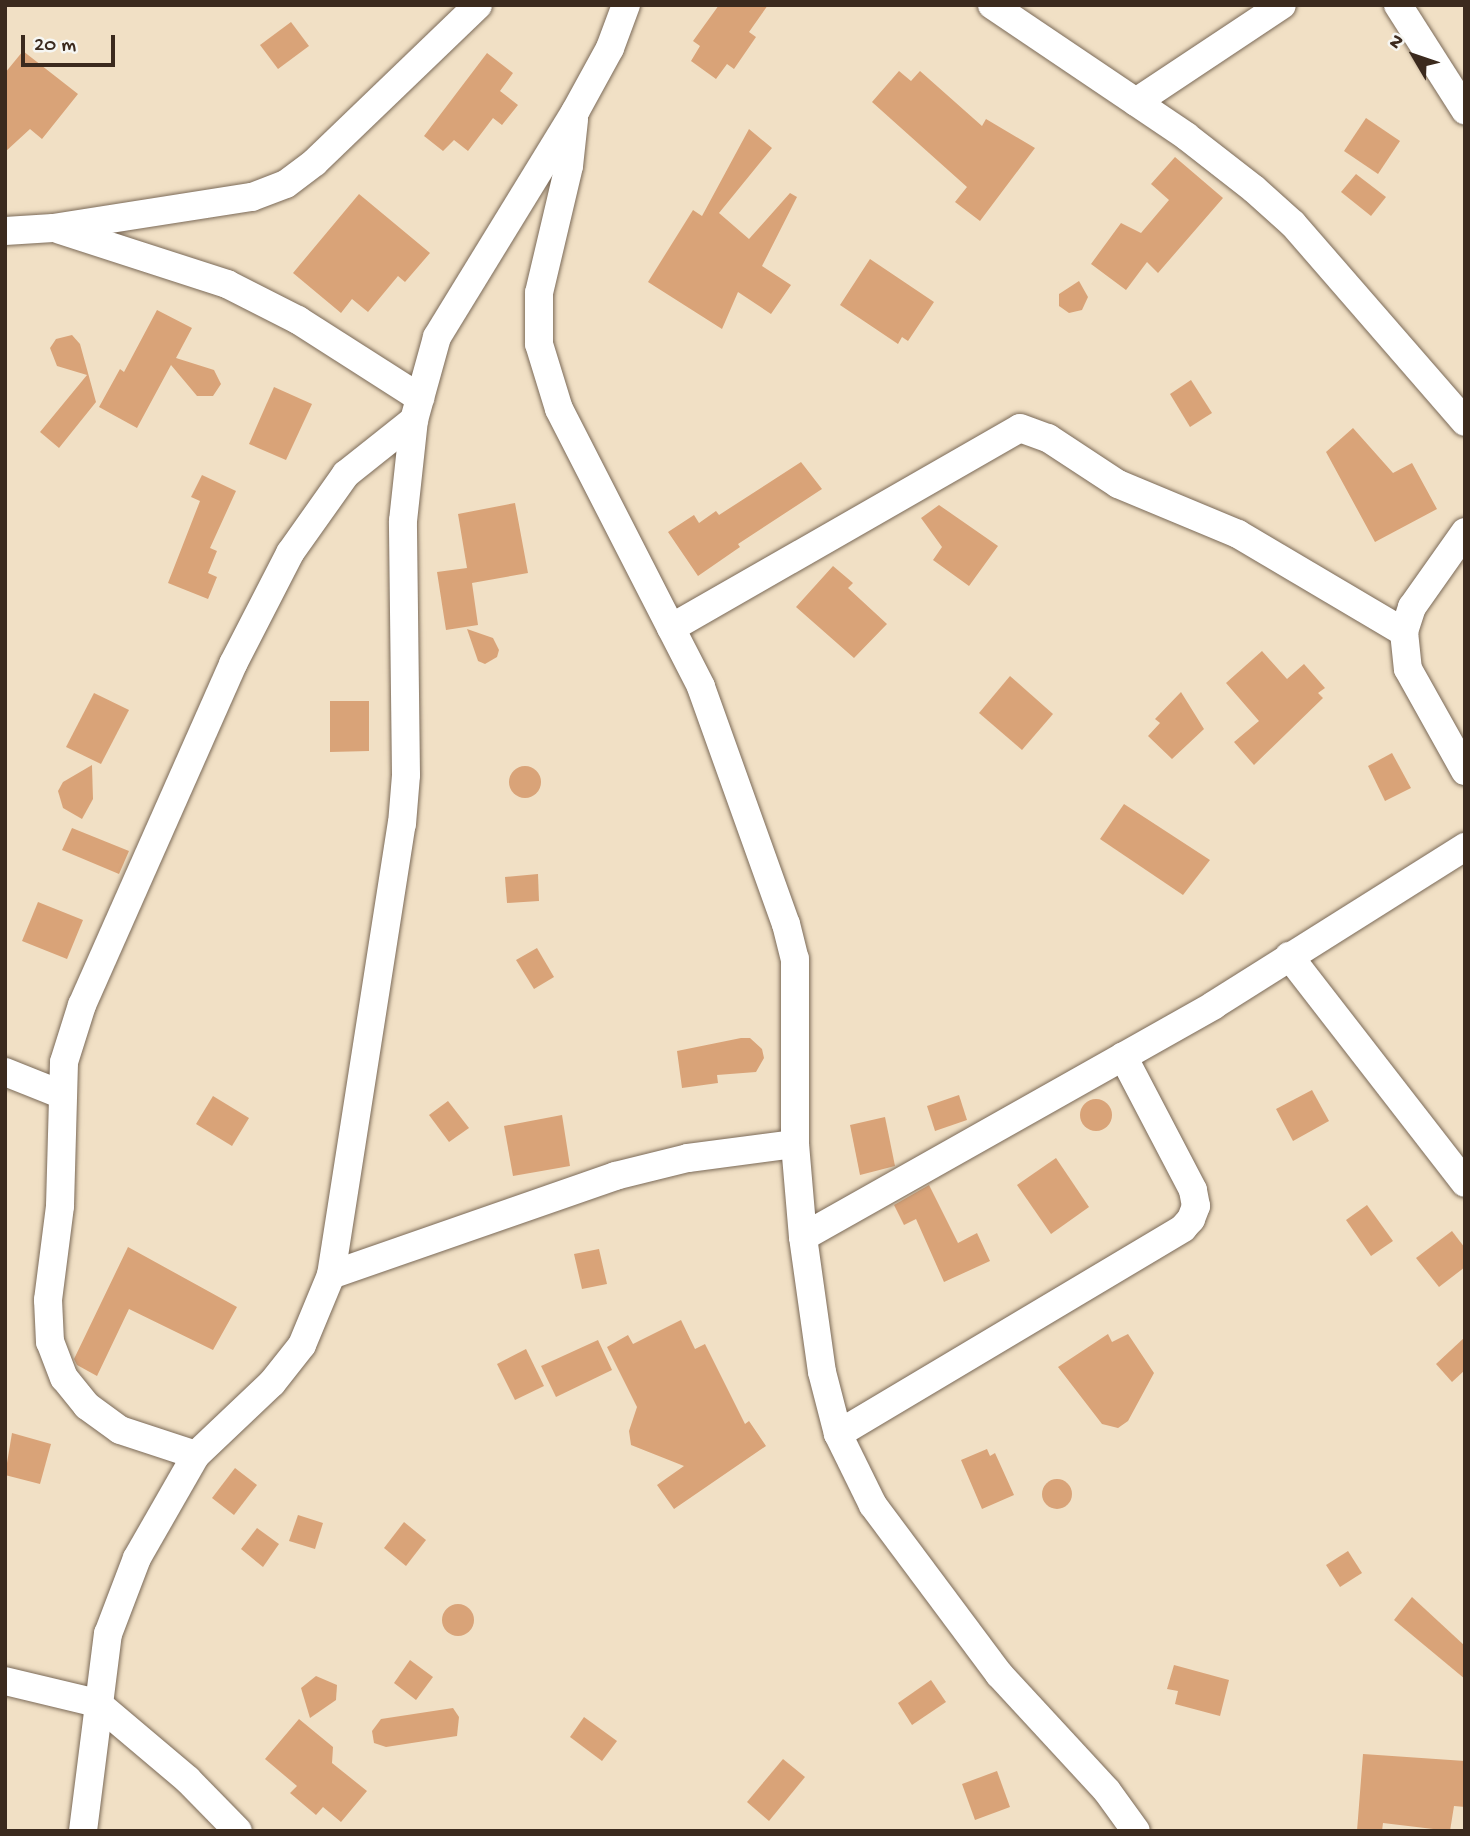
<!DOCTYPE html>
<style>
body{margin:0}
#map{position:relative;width:1470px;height:1836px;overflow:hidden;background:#f1e0c5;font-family:"Gochi Hand",sans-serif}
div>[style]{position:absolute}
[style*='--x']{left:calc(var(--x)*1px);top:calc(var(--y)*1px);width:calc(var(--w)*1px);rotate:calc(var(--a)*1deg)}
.building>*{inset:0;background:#d9a378}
.round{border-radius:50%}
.roads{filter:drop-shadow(0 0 2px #7b6a58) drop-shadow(0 0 2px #7b6a58)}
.street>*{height:28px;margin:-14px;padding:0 14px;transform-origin:14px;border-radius:14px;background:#fff}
span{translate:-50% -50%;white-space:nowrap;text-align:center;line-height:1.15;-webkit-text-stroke:5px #f6f6f2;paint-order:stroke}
.frame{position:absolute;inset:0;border:7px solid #3b2a1e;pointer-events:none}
.north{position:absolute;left:1379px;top:21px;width:70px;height:70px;-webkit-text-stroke:5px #f6f6f2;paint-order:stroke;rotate:309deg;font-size:19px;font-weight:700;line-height:28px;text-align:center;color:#3b2a1e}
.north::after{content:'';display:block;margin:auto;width:24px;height:32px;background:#3b2a1e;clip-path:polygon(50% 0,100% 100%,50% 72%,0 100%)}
.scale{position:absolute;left:21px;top:35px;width:94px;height:32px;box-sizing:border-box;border:4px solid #3b2a1e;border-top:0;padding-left:9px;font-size:21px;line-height:24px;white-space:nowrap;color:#3b2a1e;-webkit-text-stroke:5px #f6f6f2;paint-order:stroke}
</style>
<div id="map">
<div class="building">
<i style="clip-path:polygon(719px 5px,768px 5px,749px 32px,756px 37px,734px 69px,727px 64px,716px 79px,691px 61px,700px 46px,693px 41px)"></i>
<i style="clip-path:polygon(291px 22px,309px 46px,278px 69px,260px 45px)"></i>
<i style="clip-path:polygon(23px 51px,78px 94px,42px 139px,30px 129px,5px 152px,5px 73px)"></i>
<i style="clip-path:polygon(487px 53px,513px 73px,500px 91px,518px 105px,502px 125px,493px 118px,468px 151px,454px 140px,443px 151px,424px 136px)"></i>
<i style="clip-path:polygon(899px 71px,911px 81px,920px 71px,982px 126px,986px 119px,1035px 148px,980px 221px,955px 202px,967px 187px,872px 102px)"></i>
<i style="clip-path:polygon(1366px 118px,1400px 141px,1378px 174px,1344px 151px)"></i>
<i style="clip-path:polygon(749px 129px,772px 148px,719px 213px,749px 239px,790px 193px,797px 197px,762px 266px,791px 285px,771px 314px,738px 292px,722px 329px,648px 282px,693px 210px,702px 216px)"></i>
<i style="clip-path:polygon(1175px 157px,1223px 198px,1158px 273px,1147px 262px,1126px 290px,1091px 264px,1121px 223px,1141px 233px,1169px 200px,1151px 184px)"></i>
<i style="clip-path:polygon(1356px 174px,1386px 197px,1371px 216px,1341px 192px)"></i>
<i style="clip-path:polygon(359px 194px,430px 253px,405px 282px,398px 276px,368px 312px,352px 299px,341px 313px,293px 273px)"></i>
<i style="clip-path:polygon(870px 259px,934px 302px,908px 341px,902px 337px,898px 344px,840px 305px)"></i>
<i style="clip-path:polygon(1079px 281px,1088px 297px,1082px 310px,1069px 313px,1059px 306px,1059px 294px)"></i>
<i style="clip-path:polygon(157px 310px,192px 328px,176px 358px,214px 370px,221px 384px,213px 396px,197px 396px,171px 365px,137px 428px,99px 407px,120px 369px,124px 372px)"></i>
<i style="clip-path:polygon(72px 335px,80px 344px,96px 402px,59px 448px,40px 432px,87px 375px,57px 366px,50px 348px,56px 339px)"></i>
<i style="clip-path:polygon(1191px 380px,1212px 413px,1190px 427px,1170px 394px)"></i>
<i style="clip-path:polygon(274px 387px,312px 404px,286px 460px,249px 444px)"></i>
<i style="clip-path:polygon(1353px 428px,1393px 473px,1412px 463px,1437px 509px,1375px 542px,1326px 452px)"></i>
<i style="clip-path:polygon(801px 462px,822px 489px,738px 544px,740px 547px,698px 576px,668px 532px,694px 515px,699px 523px,716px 511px,719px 515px)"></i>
<i style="clip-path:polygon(202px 475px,236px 491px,210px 548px,217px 551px,208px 573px,217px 577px,208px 599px,168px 583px,200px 501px,191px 497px)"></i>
<i style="clip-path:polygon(515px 503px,528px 573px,472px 583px,478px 625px,446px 630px,437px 572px,467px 568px,458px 514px)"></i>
<i style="clip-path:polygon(939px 505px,998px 546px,969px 586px,933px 560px,942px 547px,921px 518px)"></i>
<i style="clip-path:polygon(833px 566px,853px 583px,848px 588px,887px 624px,854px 658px,796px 607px)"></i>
<i style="clip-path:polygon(467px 629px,493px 638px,499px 650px,497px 657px,485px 664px,478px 661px)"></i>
<i style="clip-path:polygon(1262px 651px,1287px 679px,1304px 664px,1325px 688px,1318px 693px,1323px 698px,1254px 765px,1234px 742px,1259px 721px,1226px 683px)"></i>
<i style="clip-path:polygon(1010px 676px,1053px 714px,1022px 750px,979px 713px)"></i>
<i style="clip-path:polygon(1181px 692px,1204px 729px,1172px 759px,1148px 736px,1160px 723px,1155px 719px)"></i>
<i style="clip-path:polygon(94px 693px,129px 710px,101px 764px,66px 747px)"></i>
<i style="clip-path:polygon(330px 701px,369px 701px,369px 751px,330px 752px)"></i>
<i style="clip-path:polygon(1392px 753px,1411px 788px,1385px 801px,1368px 766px)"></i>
<i style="clip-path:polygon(92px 765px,93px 799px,82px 819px,63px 808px,58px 791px,63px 782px)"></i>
<i class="round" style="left:509px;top:766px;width:32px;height:32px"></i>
<i style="clip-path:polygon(1124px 804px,1210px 860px,1183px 895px,1100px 839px)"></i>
<i style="clip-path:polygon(72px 828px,129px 851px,119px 874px,62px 850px)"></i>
<i style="clip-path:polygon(538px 874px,539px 901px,507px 903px,505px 877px)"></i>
<i style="clip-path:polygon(38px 902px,83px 920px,67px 959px,22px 941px)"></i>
<i style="clip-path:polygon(537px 948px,554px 977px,534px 989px,516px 960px)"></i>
<i style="clip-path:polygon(741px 1038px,750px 1038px,762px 1049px,764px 1058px,756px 1072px,717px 1075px,718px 1083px,682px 1088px,677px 1051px)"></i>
<i style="clip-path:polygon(1312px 1090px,1329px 1121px,1293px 1141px,1276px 1109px)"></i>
<i style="clip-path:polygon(959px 1095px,967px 1120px,935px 1131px,927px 1106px)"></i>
<i style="clip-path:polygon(213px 1096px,249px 1118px,232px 1146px,196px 1124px)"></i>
<i class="round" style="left:1080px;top:1099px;width:32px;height:32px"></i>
<i style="clip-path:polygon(448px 1101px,469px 1128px,449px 1142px,429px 1115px)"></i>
<i style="clip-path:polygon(562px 1115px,570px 1166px,513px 1176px,504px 1126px)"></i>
<i style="clip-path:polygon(885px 1117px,895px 1166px,860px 1175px,850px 1125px)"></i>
<i style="clip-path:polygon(1056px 1158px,1089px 1207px,1051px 1234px,1017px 1185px)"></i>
<i style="clip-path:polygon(929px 1185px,958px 1243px,977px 1233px,990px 1261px,944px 1282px,916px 1219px,904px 1225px,894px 1205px)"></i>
<i style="clip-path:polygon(1367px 1205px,1393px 1241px,1371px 1256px,1346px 1220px)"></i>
<i style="clip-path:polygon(1452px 1231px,1465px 1248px,1465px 1267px,1439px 1287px,1416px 1258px)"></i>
<i style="clip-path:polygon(128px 1247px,237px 1307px,213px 1350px,129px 1309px,97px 1376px,77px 1365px,74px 1359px)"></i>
<i style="clip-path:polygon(599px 1249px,607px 1284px,582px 1289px,574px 1254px)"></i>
<i style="clip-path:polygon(681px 1320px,695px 1349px,705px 1344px,745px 1424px,749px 1421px,766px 1446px,674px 1509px,657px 1485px,684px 1466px,631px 1445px,629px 1431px,637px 1407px,607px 1347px,628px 1335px,633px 1344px)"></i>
<i style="clip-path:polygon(1108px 1334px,1112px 1342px,1128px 1334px,1154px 1373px,1128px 1421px,1118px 1428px,1102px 1424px,1058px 1367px)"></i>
<i style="clip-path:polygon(1465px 1337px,1465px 1370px,1452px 1382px,1436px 1364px)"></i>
<i style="clip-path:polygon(598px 1340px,612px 1370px,556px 1397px,541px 1366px)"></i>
<i style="clip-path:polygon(526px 1349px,544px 1386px,515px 1400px,497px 1364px)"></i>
<i style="clip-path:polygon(12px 1433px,51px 1444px,40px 1484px,5px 1475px)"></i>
<i style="clip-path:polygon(987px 1449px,990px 1456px,995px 1453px,1014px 1495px,982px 1509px,961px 1460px)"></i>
<i style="clip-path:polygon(235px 1468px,257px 1485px,234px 1515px,212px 1498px)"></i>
<i class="round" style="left:1042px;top:1479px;width:30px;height:30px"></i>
<i style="clip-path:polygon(298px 1515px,323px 1523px,315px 1549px,289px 1541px)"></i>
<i style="clip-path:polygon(404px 1522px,426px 1540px,406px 1566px,384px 1548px)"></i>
<i style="clip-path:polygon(257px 1528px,279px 1544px,263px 1567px,241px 1549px)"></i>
<i style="clip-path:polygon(1348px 1551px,1362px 1573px,1340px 1587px,1326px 1565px)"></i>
<i style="clip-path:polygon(1412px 1597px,1465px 1646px,1465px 1679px,1394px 1620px)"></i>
<i class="round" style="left:442px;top:1604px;width:32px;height:32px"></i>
<i style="clip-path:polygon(410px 1660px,433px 1677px,416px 1700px,394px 1683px)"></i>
<i style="clip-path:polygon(1174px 1665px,1229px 1680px,1220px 1716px,1175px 1704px,1178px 1691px,1167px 1689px)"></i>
<i style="clip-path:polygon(316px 1676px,337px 1685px,336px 1700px,310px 1718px,301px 1688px)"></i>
<i style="clip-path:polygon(931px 1680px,946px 1702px,912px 1725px,898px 1703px)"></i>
<i style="clip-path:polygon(453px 1708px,459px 1717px,457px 1736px,386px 1747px,374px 1743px,372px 1731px,381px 1719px)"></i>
<i style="clip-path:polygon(584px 1717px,617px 1741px,602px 1761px,570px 1737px)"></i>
<i style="clip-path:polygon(299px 1719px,333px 1747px,332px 1763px,367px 1791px,341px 1822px,323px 1807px,316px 1815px,290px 1793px,297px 1786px,265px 1759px)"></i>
<i style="clip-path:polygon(1363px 1754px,1465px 1761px,1465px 1807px,1454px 1806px,1450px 1831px,1383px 1823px,1382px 1831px,1357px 1831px)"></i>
<i style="clip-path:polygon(783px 1759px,805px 1777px,769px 1821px,747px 1802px)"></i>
<i style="clip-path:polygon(997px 1771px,1010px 1807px,975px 1820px,962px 1784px)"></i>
</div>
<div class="roads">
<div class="street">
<i style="--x:992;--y:5;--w:234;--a:34"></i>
<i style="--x:1186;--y:136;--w:86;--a:37.9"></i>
<i style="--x:1254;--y:189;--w:52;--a:41.9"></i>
<i style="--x:1293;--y:224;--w:262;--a:49"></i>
<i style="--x:1398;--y:5;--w:125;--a:57.5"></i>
<i style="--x:1136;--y:102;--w:175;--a:-33.6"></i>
<i style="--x:574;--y:120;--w:46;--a:96.2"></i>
<i style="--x:569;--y:166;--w:130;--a:103.3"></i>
<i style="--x:539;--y:293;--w:51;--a:90"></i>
<i style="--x:539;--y:344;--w:68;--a:72.9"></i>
<i style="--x:559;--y:409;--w:312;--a:62.9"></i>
<i style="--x:701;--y:687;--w:252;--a:70.3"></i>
<i style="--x:786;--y:924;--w:36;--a:76"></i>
<i style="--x:795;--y:959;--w:185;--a:90"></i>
<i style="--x:795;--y:1144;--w:93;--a:85.1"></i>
<i style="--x:803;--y:1237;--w:136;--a:82"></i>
<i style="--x:822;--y:1372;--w:64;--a:75.5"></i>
<i style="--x:838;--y:1434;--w:79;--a:63.8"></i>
<i style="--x:873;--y:1505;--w:211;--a:53.3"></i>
<i style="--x:999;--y:1674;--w:159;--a:47.3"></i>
<i style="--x:1107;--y:1791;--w:49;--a:54.1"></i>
<i style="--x:60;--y:230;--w:176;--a:17.9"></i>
<i style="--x:227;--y:284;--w:80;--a:26.9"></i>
<i style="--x:298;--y:320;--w:145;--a:32.6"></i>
<i style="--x:5;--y:231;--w:48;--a:-3.6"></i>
<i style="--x:53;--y:228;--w:201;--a:-8.9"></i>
<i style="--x:252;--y:197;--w:36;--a:-21"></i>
<i style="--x:286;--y:184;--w:36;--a:-37"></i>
<i style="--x:315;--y:162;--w:226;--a:-43.9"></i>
<i style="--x:1465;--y:532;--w:92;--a:125.2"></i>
<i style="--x:1412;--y:607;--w:26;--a:108"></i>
<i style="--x:1404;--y:632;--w:37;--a:84"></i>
<i style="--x:1408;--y:669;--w:117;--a:60.8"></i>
<i style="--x:671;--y:628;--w:402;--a:-29.8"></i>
<i style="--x:1020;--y:428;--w:30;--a:20"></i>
<i style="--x:1048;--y:438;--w:84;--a:33.3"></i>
<i style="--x:1118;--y:484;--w:130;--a:22.6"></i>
<i style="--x:1238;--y:534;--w:193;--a:30.6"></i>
<i style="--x:1289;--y:956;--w:287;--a:52.2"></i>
<i style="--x:5;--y:1072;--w:59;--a:21.8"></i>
<i style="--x:803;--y:1237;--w:472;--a:-29.4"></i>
<i style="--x:1214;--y:1005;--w:297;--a:-32.2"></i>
<i style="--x:331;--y:1275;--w:301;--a:-19.2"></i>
<i style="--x:615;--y:1176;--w:75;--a:-13.9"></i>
<i style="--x:688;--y:1158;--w:108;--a:-7.5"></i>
<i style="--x:838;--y:1434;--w:402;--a:-30.8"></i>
<i style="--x:1183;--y:1228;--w:12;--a:-48"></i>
<i style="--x:1191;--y:1219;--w:14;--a:-69"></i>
<i style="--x:1196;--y:1206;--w:16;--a:-101"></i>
<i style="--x:1193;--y:1190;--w:151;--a:-117.6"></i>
<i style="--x:196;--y:1455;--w:80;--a:-161.8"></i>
<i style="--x:120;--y:1430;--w:41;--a:-144"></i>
<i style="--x:87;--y:1406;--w:36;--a:-129"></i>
<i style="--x:64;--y:1378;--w:39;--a:-111"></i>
<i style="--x:50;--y:1342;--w:42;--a:-92.7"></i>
<i style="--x:48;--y:1300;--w:95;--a:-82.7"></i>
<i style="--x:60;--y:1206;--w:144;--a:-88.4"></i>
<i style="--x:64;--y:1062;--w:60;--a:-72.5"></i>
<i style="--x:82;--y:1005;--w:373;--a:-66.1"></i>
<i style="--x:233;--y:664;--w:125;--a:-62.8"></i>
<i style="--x:290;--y:553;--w:97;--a:-54.7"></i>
<i style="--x:346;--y:474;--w:87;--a:-38.5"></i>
<i style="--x:5;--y:1681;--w:95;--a:13.4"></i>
<i style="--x:97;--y:1703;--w:119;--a:40.2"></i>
<i style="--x:188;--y:1780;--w:71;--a:45.6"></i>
<i style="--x:83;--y:1831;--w:199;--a:-82.8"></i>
<i style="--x:108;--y:1634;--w:81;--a:-69.1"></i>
<i style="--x:137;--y:1558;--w:119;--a:-60.2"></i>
<i style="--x:196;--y:1455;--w:105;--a:-43.5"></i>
<i style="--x:272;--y:1383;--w:48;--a:-51.7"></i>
<i style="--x:302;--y:1345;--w:76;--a:-67.5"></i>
<i style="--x:331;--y:1275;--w:457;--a:-81.1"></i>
<i style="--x:402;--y:824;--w:49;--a:-85.3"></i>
<i style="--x:406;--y:775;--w:254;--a:-90.7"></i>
<i style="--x:403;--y:521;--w:102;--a:-83.8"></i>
<i style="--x:414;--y:420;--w:86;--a:-74.5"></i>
<i style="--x:437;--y:337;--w:264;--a:-58.5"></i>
<i style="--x:575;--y:112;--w:73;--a:-61.3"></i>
<i style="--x:610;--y:48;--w:46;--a:-69.6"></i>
</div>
</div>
<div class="frame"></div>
<div class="north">N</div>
<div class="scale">20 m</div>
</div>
